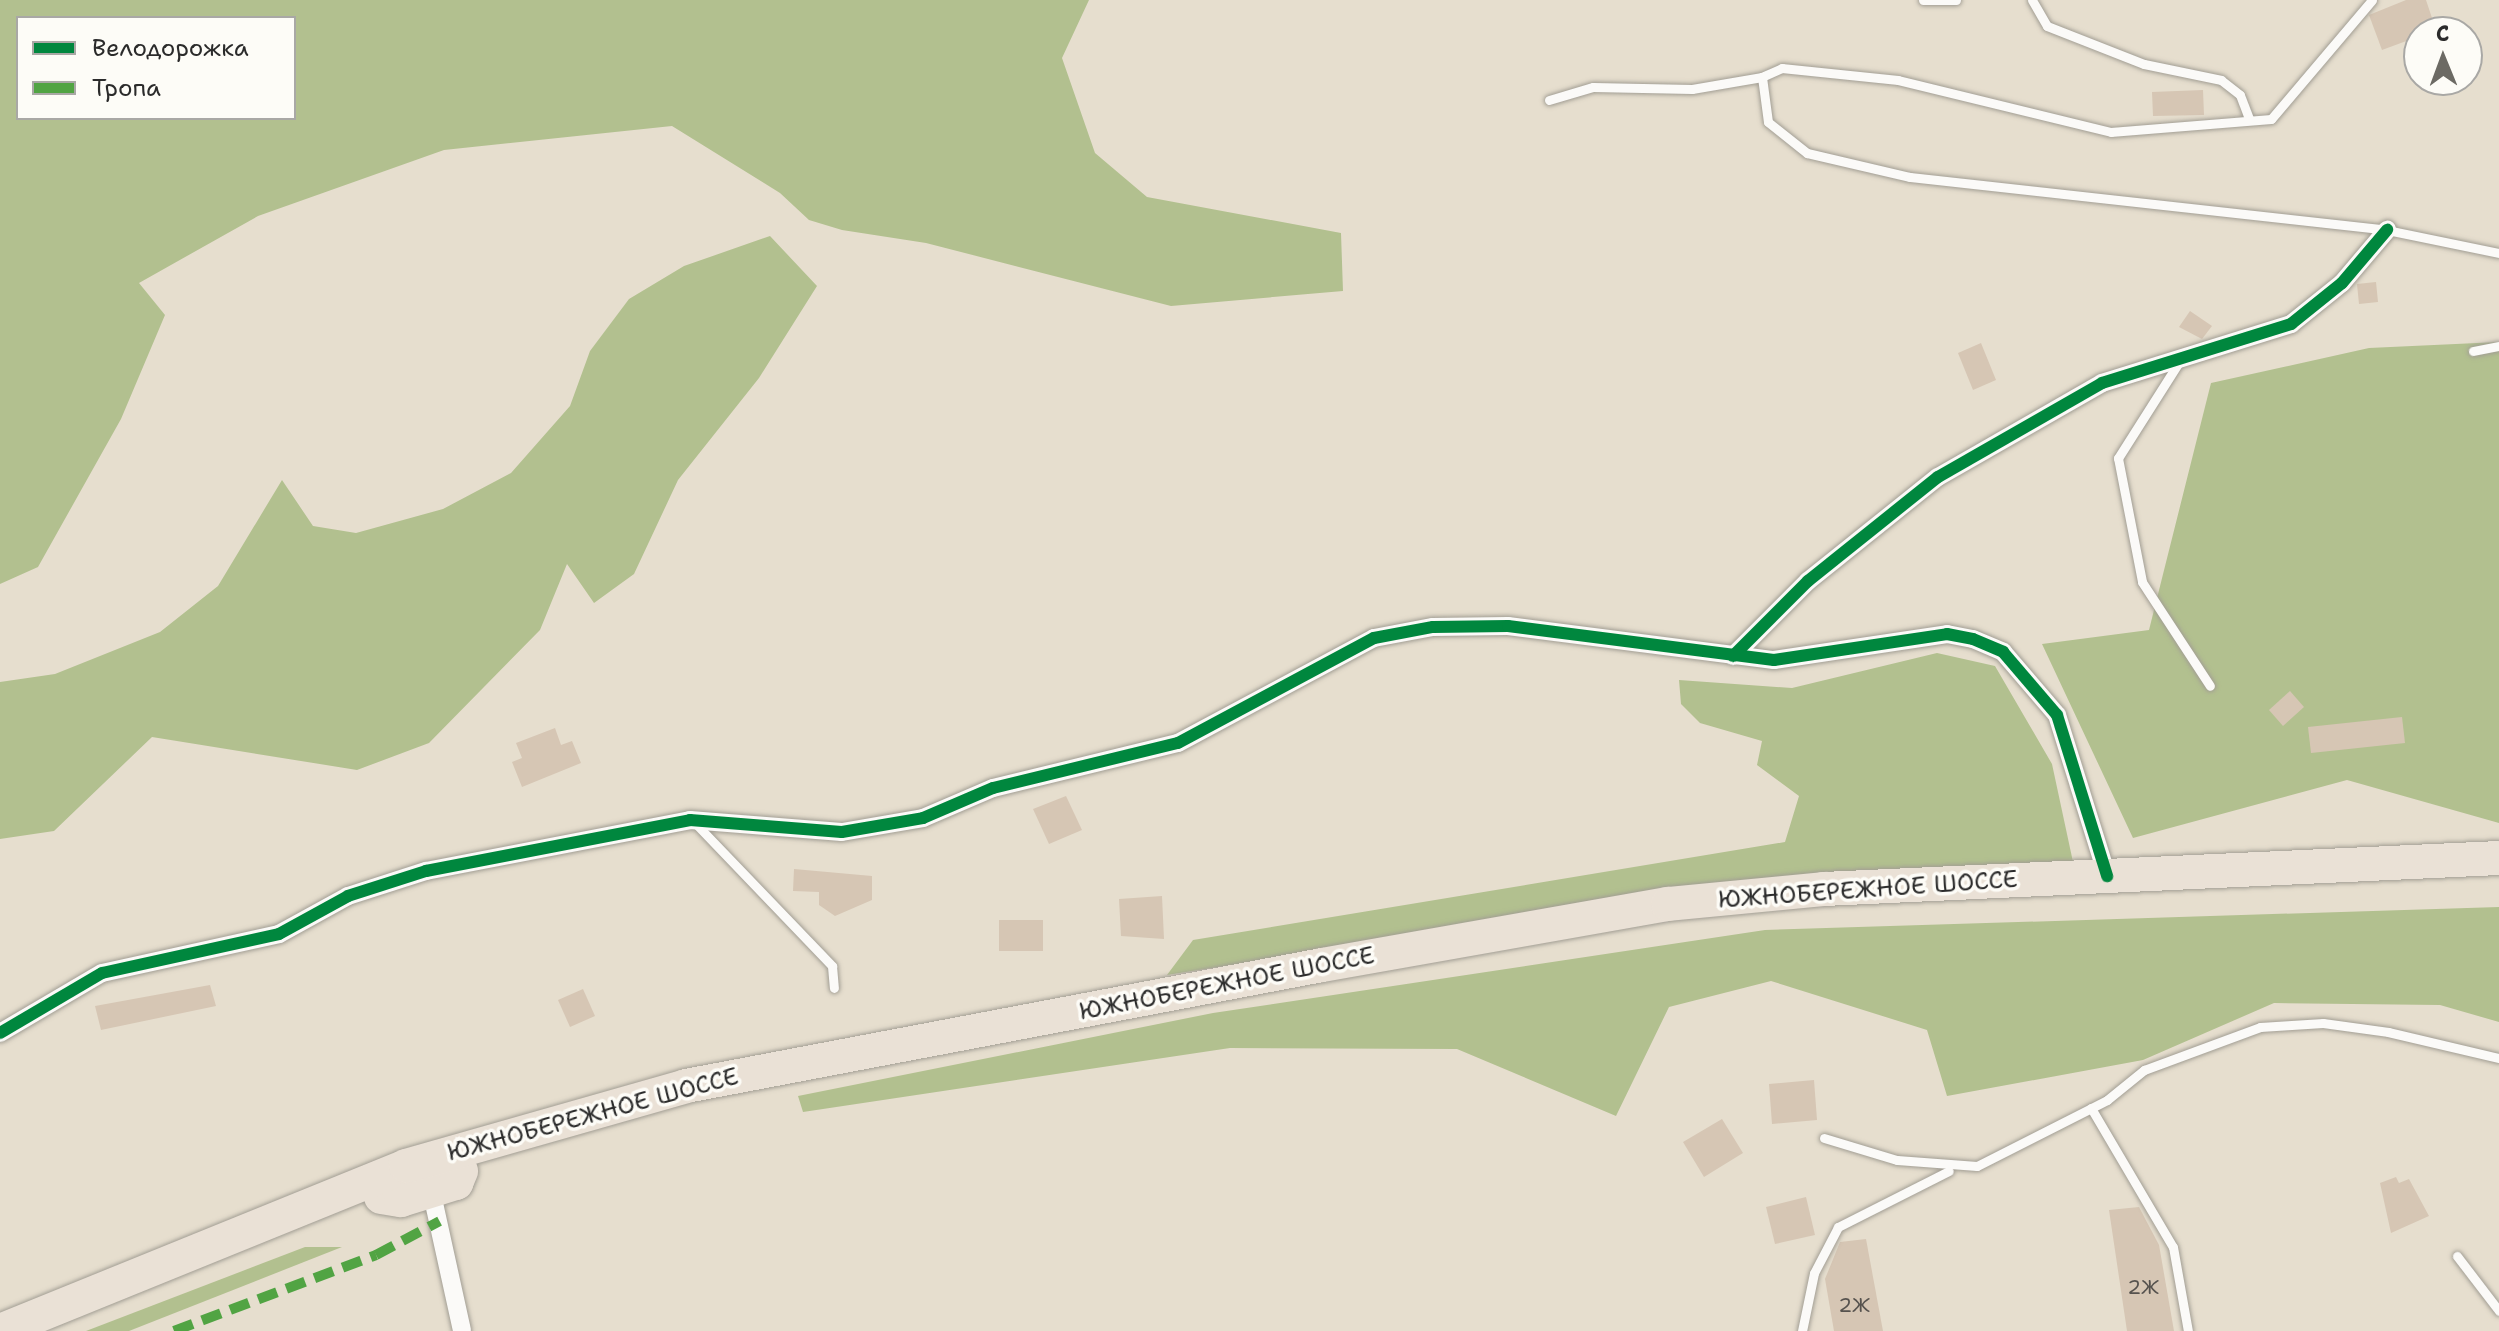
<!DOCTYPE html>
<meta charset="utf-8">
<style>
body{margin:0}
#map{position:relative;width:2499px;height:1331px;overflow:hidden;background:#e6dece;font-family:"Shantell Sans",sans-serif}
div>[style]{position:absolute}
[style*='--x']{left:calc(var(--x)*1px);top:calc(var(--y)*1px);width:calc(var(--w)*1px);rotate:calc(var(--a)*1deg)}
.forest>*{inset:0;background:#b2c08f}
.building>*{inset:0;background:#d6c6b4}
.roads{filter:drop-shadow(0 0 2px #a29e94) drop-shadow(0 0 2px #a29e94)}
.lane>*{height:9px;margin:-4.5px;padding:0 4.5px;transform-origin:4.5px;border-radius:4.5px;background:#fbfaf8}
.street>*{height:18px;margin:-9px;padding:0 9px;transform-origin:9px;border-radius:9px;background:#fbfaf8}
.highway>*{height:34px;margin:-17px;padding:0 17px;transform-origin:17px;border-radius:17px;background:#eae1d6}
.quiet>*{height:10px;margin-top:-5px;transform-origin:0;background:repeating-linear-gradient(90deg,#51a443 0 20px,transparent 0 30px)}
.cycleway>*{height:12px;margin:-6px;padding:0 6px;transform-origin:6px;border-radius:6px;background:#00873e}
span{translate:-50% -50%;white-space:nowrap;text-align:center;line-height:1.15;-webkit-text-stroke:7px #fdfcf7;paint-order:stroke}
.number-label{font-size:20px;color:#56524e}
.number-label span{-webkit-text-stroke-width:0}
.street-label{font-size:24px;color:#2b2b2b}
.legend{position:absolute;left:16px;top:16px;width:280px;height:104px;box-sizing:border-box;background:#fdfcf7;border:2px solid #a9a8a5;margin:0;padding:10px 14px;list-style:none;font-size:24px;color:#2b2b2b}
.legend li{display:flex;align-items:center;gap:16px;height:40px}
.legend b{width:40px;border:2px solid #a9a8a5}
.north{position:absolute;left:2403px;top:16px;width:80px;height:80px;box-sizing:border-box;background:#fdfcf7;border:2px solid #a9a8a5;border-radius:50%;rotate:359deg;font-size:22px;font-weight:700;line-height:32px;text-align:center;color:#2b2b2b}
.north::after{content:'';display:block;margin:auto;width:28px;height:36px;background:#6c6a64;clip-path:polygon(50% 0,100% 100%,50% 72%,0 100%)}
</style>
<div id="map">
<div class="forest">
<i style="clip-path:polygon(evenodd,0 0,1089px 0,1062px 58px,1095px 153px,1147px 197px,1341px 233px,1343px 291px,1171px 306px,926px 243px,842px 230px,809px 220px,780px 193px,672px 126px,444px 150px,258px 216px,139px 283px,165px 315px,121px 419px,38px 567px,0 584px,0 0,294px 18px,294px 118px,18px 118px,18px 18px,294px 18px)"></i>
<i style="clip-path:polygon(770px 236px,817px 286px,759px 378px,678px 480px,634px 574px,594px 603px,567px 564px,540px 630px,429px 743px,357px 770px,152px 737px,54px 831px,0 839px,0 682px,55px 674px,160px 632px,218px 586px,282px 480px,313px 526px,356px 533px,443px 509px,511px 473px,570px 406px,590px 351px,629px 299px,684px 266px)"></i>
<i style="clip-path:polygon(2499px 342px,2499px 823px,2347px 780px,2133px 838px,2042px 644px,2149px 630px,2211px 383px,2369px 348px)"></i>
<i style="clip-path:polygon(1937px 653px,1995px 666px,2052px 764px,2073px 862px,1709px 890px,1167px 975px,1193px 940px,1785px 842px,1799px 796px,1757px 765px,1762px 741px,1700px 723px,1681px 704px,1679px 680px,1792px 688px)"></i>
<i style="clip-path:polygon(2499px 907px,2499px 1022px,2440px 1005px,2274px 1003px,2143px 1060px,1947px 1096px,1927px 1030px,1771px 981px,1669px 1007px,1616px 1116px,1457px 1049px,1230px 1048px,803px 1112px,798px 1096px,1213px 1013px,1765px 930px)"></i>
<i style="clip-path:polygon(305px 1247px,342px 1247px,129px 1331px,86px 1331px)"></i>
</div>
<div class="building">
<i style="clip-path:polygon(2406px 0,2426px 0,2436px 30px,2382px 50px,2369px 15px)"></i>
<i style="clip-path:polygon(2203px 90px,2204px 115px,2153px 116px,2152px 92px)"></i>
<i style="clip-path:polygon(2376px 282px,2378px 302px,2359px 304px,2357px 284px)"></i>
<i style="clip-path:polygon(2190px 311px,2212px 326px,2202px 339px,2179px 327px)"></i>
<i style="clip-path:polygon(1981px 343px,1996px 380px,1973px 390px,1958px 353px)"></i>
<i style="clip-path:polygon(2290px 691px,2304px 707px,2283px 726px,2269px 710px)"></i>
<i style="clip-path:polygon(2402px 717px,2405px 743px,2311px 753px,2308px 727px)"></i>
<i style="clip-path:polygon(555px 728px,561px 745px,572px 741px,581px 763px,522px 787px,512px 762px,522px 758px,516px 743px)"></i>
<i style="clip-path:polygon(1066px 796px,1082px 830px,1049px 844px,1033px 809px)"></i>
<i style="clip-path:polygon(794px 869px,872px 876px,872px 900px,835px 916px,819px 905px,819px 892px,793px 891px)"></i>
<i style="clip-path:polygon(1162px 896px,1164px 939px,1121px 936px,1119px 899px)"></i>
<i style="clip-path:polygon(999px 920px,1043px 920px,1043px 951px,999px 951px)"></i>
<i style="clip-path:polygon(210px 985px,216px 1006px,101px 1030px,95px 1006px)"></i>
<i style="clip-path:polygon(583px 989px,595px 1016px,570px 1027px,558px 1000px)"></i>
<i style="clip-path:polygon(1814px 1080px,1817px 1120px,1772px 1124px,1769px 1084px)"></i>
<i style="clip-path:polygon(1722px 1119px,1743px 1153px,1704px 1177px,1683px 1142px)"></i>
<i style="clip-path:polygon(2396px 1177px,2399px 1183px,2409px 1179px,2429px 1216px,2391px 1233px,2380px 1183px)"></i>
<i style="clip-path:polygon(1806px 1197px,1815px 1235px,1775px 1244px,1766px 1207px)"></i>
<i style="clip-path:polygon(2139px 1207px,2159px 1245px,2174px 1331px,2127px 1331px,2109px 1210px)"></i>
<i style="clip-path:polygon(1866px 1239px,1883px 1331px,1834px 1331px,1825px 1279px,1840px 1242px)"></i>
</div>
<div class="roads">
<div class="lane">
<i style="--x:1923;--y:0;--w:33;--a:0"></i>
<i style="--x:2032;--y:0;--w:30;--a:60"></i>
<i style="--x:2047;--y:26;--w:104;--a:21.4"></i>
<i style="--x:2144;--y:64;--w:79;--a:11.7"></i>
<i style="--x:2221;--y:80;--w:24;--a:38"></i>
<i style="--x:2240;--y:95;--w:26;--a:69"></i>
<i style="--x:2372;--y:0;--w:156;--a:130.3"></i>
<i style="--x:2271;--y:119;--w:161;--a:175.4"></i>
<i style="--x:2111;--y:132;--w:219;--a:-166.3"></i>
<i style="--x:1898;--y:80;--w:117;--a:-174.1"></i>
<i style="--x:1782;--y:68;--w:22;--a:156"></i>
<i style="--x:1762;--y:77;--w:45;--a:82.4"></i>
<i style="--x:1768;--y:122;--w:50;--a:38.5"></i>
<i style="--x:1807;--y:153;--w:106;--a:13.1"></i>
<i style="--x:1910;--y:177;--w:480;--a:6.3"></i>
<i style="--x:2387;--y:230;--w:114;--a:11.6"></i>
<i style="--x:1549;--y:100;--w:46;--a:-16.5"></i>
<i style="--x:1593;--y:87;--w:99;--a:1.2"></i>
<i style="--x:1692;--y:89;--w:71;--a:-9.7"></i>
<i style="--x:2473;--y:351;--w:26;--a:-11"></i>
<i style="--x:2179;--y:362;--w:114;--a:122.4"></i>
<i style="--x:2118;--y:458;--w:126;--a:79"></i>
<i style="--x:2142;--y:582;--w:124;--a:56.8"></i>
<i style="--x:696;--y:824;--w:197;--a:46.2"></i>
<i style="--x:832;--y:966;--w:22;--a:85"></i>
<i style="--x:2091;--y:1108;--w:161;--a:59.5"></i>
<i style="--x:2173;--y:1247;--w:85;--a:79.9"></i>
<i style="--x:1824;--y:1138;--w:76;--a:16.8"></i>
<i style="--x:1897;--y:1160;--w:80;--a:4.3"></i>
<i style="--x:1977;--y:1166;--w:146;--a:-26.9"></i>
<i style="--x:2107;--y:1100;--w:48;--a:-39"></i>
<i style="--x:2144;--y:1070;--w:124;--a:-20.3"></i>
<i style="--x:2260;--y:1027;--w:63;--a:-3.6"></i>
<i style="--x:2323;--y:1023;--w:66;--a:7.9"></i>
<i style="--x:2388;--y:1032;--w:114;--a:13.2"></i>
<i style="--x:2457;--y:1256;--w:69;--a:52.6"></i>
<i style="--x:1802;--y:1331;--w:59;--a:-78.3"></i>
<i style="--x:1814;--y:1273;--w:52;--a:-62.4"></i>
<i style="--x:1838;--y:1227;--w:124;--a:-26.8"></i>
</div>
<div class="street">
<i style="--x:1733;--y:656;--w:106;--a:-45"></i>
<i style="--x:1808;--y:581;--w:166;--a:-38.7"></i>
<i style="--x:1938;--y:477;--w:189;--a:-29.8"></i>
<i style="--x:2102;--y:383;--w:198;--a:-17.3"></i>
<i style="--x:2291;--y:324;--w:65;--a:-38.8"></i>
<i style="--x:2342;--y:283;--w:70;--a:-49.7"></i>
<i style="--x:0;--y:1033;--w:118;--a:-30.5"></i>
<i style="--x:102;--y:973;--w:181;--a:-12.4"></i>
<i style="--x:279;--y:934;--w:79;--a:-28.8"></i>
<i style="--x:348;--y:896;--w:82;--a:-17.8"></i>
<i style="--x:426;--y:871;--w:269;--a:-10.9"></i>
<i style="--x:690;--y:820;--w:152;--a:4.5"></i>
<i style="--x:842;--y:832;--w:82;--a:-9.8"></i>
<i style="--x:923;--y:818;--w:76;--a:-23.2"></i>
<i style="--x:993;--y:788;--w:190;--a:-13.7"></i>
<i style="--x:1178;--y:743;--w:222;--a:-28.2"></i>
<i style="--x:1374;--y:638;--w:60;--a:-10.6"></i>
<i style="--x:1433;--y:627;--w:75;--a:-0.8"></i>
<i style="--x:1508;--y:626;--w:268;--a:7.3"></i>
<i style="--x:1774;--y:660;--w:175;--a:-8.5"></i>
<i style="--x:1947;--y:634;--w:26;--a:11"></i>
<i style="--x:1973;--y:639;--w:33;--a:23"></i>
<i style="--x:2003;--y:652;--w:83;--a:49.4"></i>
<i style="--x:2057;--y:715;--w:169;--a:72.7"></i>
<i style="--x:430;--y:1185;--w:149;--a:77.6"></i>
</div>
<div class="highway">
<i style="--x:381;--y:1197;--w:20;--a:9"></i>
<i style="--x:401;--y:1200;--w:58;--a:-17.2"></i>
<i style="--x:456;--y:1183;--w:13;--a:-67"></i>
<i style="--x:0;--y:1331;--w:438;--a:-22.1"></i>
<i style="--x:406;--y:1166;--w:291;--a:-15.9"></i>
<i style="--x:686;--y:1086;--w:647;--a:-10.77"></i>
<i style="--x:1322;--y:965;--w:351;--a:-10"></i>
<i style="--x:1668;--y:904;--w:157;--a:-5.5"></i>
<i style="--x:1824;--y:889;--w:676;--a:-2.63"></i>
</div>
</div>
<div class="quiet">
<i style="--x:174;--y:1331;--w:216;--a:-20.6"></i>
<i style="--x:376;--y:1255;--w:72;--a:-28"></i>
</div>
<div class="cycleway">
<i style="--x:1733;--y:656;--w:106;--a:-45"></i>
<i style="--x:1808;--y:581;--w:166;--a:-38.7"></i>
<i style="--x:1938;--y:477;--w:189;--a:-29.8"></i>
<i style="--x:2102;--y:383;--w:198;--a:-17.3"></i>
<i style="--x:2291;--y:324;--w:65;--a:-38.8"></i>
<i style="--x:2342;--y:283;--w:70;--a:-49.7"></i>
<i style="--x:0;--y:1033;--w:118;--a:-30.5"></i>
<i style="--x:102;--y:973;--w:181;--a:-12.4"></i>
<i style="--x:279;--y:934;--w:79;--a:-28.8"></i>
<i style="--x:348;--y:896;--w:82;--a:-17.8"></i>
<i style="--x:426;--y:871;--w:269;--a:-10.9"></i>
<i style="--x:690;--y:820;--w:152;--a:4.5"></i>
<i style="--x:842;--y:832;--w:82;--a:-9.8"></i>
<i style="--x:923;--y:818;--w:76;--a:-23.2"></i>
<i style="--x:993;--y:788;--w:190;--a:-13.7"></i>
<i style="--x:1178;--y:743;--w:222;--a:-28.2"></i>
<i style="--x:1374;--y:638;--w:60;--a:-10.6"></i>
<i style="--x:1433;--y:627;--w:75;--a:-0.8"></i>
<i style="--x:1508;--y:626;--w:268;--a:7.3"></i>
<i style="--x:1774;--y:660;--w:175;--a:-8.5"></i>
<i style="--x:1947;--y:634;--w:26;--a:11"></i>
<i style="--x:1973;--y:639;--w:33;--a:23"></i>
<i style="--x:2003;--y:652;--w:83;--a:49.4"></i>
<i style="--x:2057;--y:715;--w:169;--a:72.7"></i>
</div>
<div class="number-label">
<span style="left:2143px;top:1287px">2Ж</span>
<span style="left:1854px;top:1305px">2Ж</span>
</div>
<div class="street-label">
<span style="left:1868px;top:890px;rotate:-4deg">ЮЖНОБЕРЕЖНОЕ ШОССЕ</span>
<span style="left:1227px;top:984px;rotate:-11deg">ЮЖНОБЕРЕЖНОЕ ШОССЕ</span>
<span style="left:593px;top:1115px;rotate:-15deg">ЮЖНОБЕРЕЖНОЕ ШОССЕ</span>
</div>
<ul class="legend">
<li><b style="height:10px;background:#00873e"></b>Велодорожка</li>
<li><b style="height:10px;background:#51a443"></b>Тропа</li>
</ul>
<div class="north">С</div>
</div>
